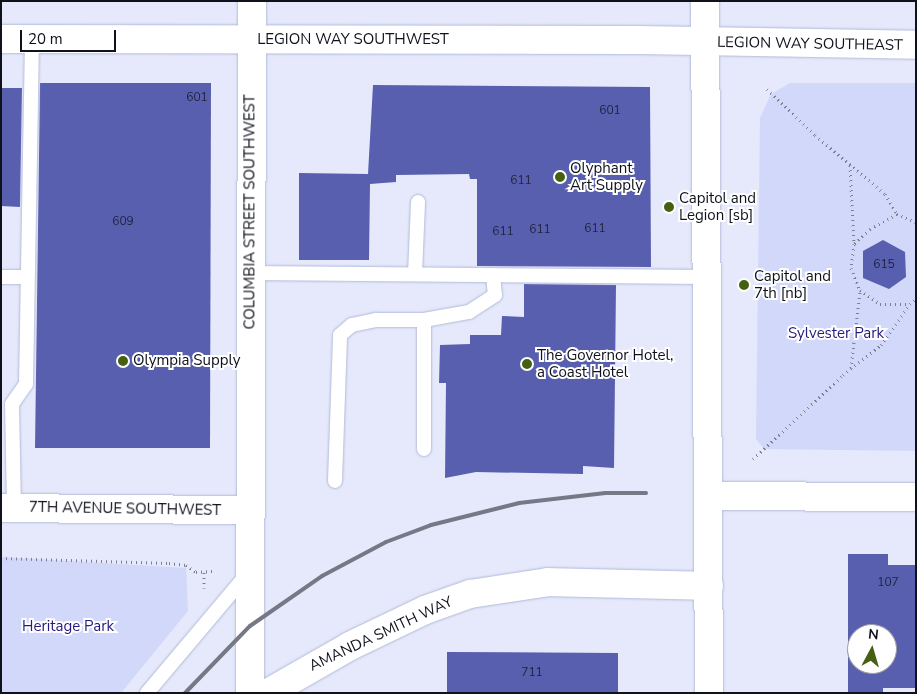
<!DOCTYPE html>
<style>
body{margin:0}
#map{position:relative;width:917px;height:694px;overflow:hidden;background:#e5e9fb;font-family:"Nunito Sans",sans-serif}
div>[style]{position:absolute}
[style*='--x']{left:calc(var(--x)*1px);top:calc(var(--y)*1px);width:calc(var(--w)*1px);rotate:calc(var(--a)*1deg)}
.green>*{inset:0;background:#d2d8fa}
.building>*{inset:0;background:#585faf}
.path>*{height:3px;margin-top:-1.5px;transform-origin:0;background:repeating-linear-gradient(90deg,#7c7f8d 0 1px,transparent 0 5px)}
.roads{filter:drop-shadow(0 0 1px #b3b9d7) drop-shadow(0 0 1px #b3b9d7)}
.lane>*{height:14px;margin:-7px;padding:0 7px;transform-origin:7px;border-radius:7px;background:#fff}
.street>*{height:28px;margin:-14px;padding:0 14px;transform-origin:14px;border-radius:14px;background:#fff}
.secondary>*{height:28px;margin:-14px;padding:0 14px;transform-origin:14px;border-radius:14px;background:#fff}
.primary>*{height:28px;margin:-14px;padding:0 14px;transform-origin:14px;border-radius:14px;background:#fff}
.rail>*{height:4px;margin:-2px;padding:0 2px;transform-origin:2px;border-radius:2px;background:#757885}
.dots>*{width:14px;height:14px;translate:-50% -50%;box-sizing:border-box;border:2px solid #fff;border-radius:50%}
span{translate:-50% -50%;white-space:nowrap;text-align:center;line-height:1.15;-webkit-text-stroke:4px #fff;paint-order:stroke}
.number-label{font-size:12px;color:#212440}
.number-label span{-webkit-text-stroke-width:0}
.street-label{font-size:15px;color:#0f111b}
.poi-label{font-size:15px;color:#0f111b}
.left{translate:0 -50%;text-align:left}
.park-label{font-size:15px;color:#251a7d}
.frame{position:absolute;inset:0;border:2px solid #0f111b;pointer-events:none}
.north{position:absolute;left:847px;top:624px;width:50px;height:50px;box-sizing:border-box;background:#fff;border:1px solid #9fa0a4;border-radius:50%;rotate:6deg;font-size:14px;font-weight:700;line-height:20px;text-align:center;color:#0f111b}
.north::after{content:'';display:block;margin:auto;width:18px;height:22px;background:#456010;clip-path:polygon(50% 0,100% 100%,50% 72%,0 100%)}
.scale{position:absolute;left:20px;top:30px;width:96px;height:22px;box-sizing:border-box;border:2px solid #0f111b;border-top:0;padding-left:6px;font-size:15px;line-height:18px;white-space:nowrap;color:#0f111b;-webkit-text-stroke:4px #fff;paint-order:stroke}
</style>
<div id="map">
<div class="green">
<i style="clip-path:polygon(790px 83px,916px 83px,916px 451px,764px 449px,756px 439px,760px 118px,771px 94px)"></i>
<i style="clip-path:polygon(1px 557px,186px 568px,188px 611px,121px 693px,1px 693px)"></i>
</div>
<div class="building">
<i style="clip-path:polygon(40px 83px,211px 83px,210px 448px,35px 448px)"></i>
<i style="clip-path:polygon(373px 85px,650px 87px,651px 267px,477px 266px,477px 179px,470px 179px,469px 174px,396px 175px,396px 182px,370px 184px,369px 260px,299px 260px,299px 173px,368px 174px)"></i>
<i style="clip-path:polygon(1px 88px,22px 88px,20px 207px,1px 206px)"></i>
<i style="clip-path:polygon(883px 240px,905px 252px,906px 277px,889px 289px,863px 278px,863px 251px)"></i>
<i style="clip-path:polygon(524px 284px,616px 285px,614px 468px,583px 466px,583px 474px,476px 472px,445px 478px,446px 383px,439px 383px,440px 345px,470px 344px,470px 335px,501px 335px,502px 316px,524px 317px)"></i>
<i style="clip-path:polygon(evenodd,848px 554px,888px 554px,888px 565px,916px 565px,916px 688px,883px 688px,883px 693px,848px 693px,848px 554px,857px 634px,887px 634px,887px 664px,857px 664px,857px 634px)"></i>
<i style="clip-path:polygon(447px 652px,618px 653px,618px 693px,447px 693px)"></i>
</div>
<div class="path">
<i style="--x:767;--y:89;--w:66;--a:43.8"></i>
<i style="--x:815;--y:135;--w:92;--a:40.1"></i>
<i style="--x:885;--y:194;--w:23;--a:59"></i>
<i style="--x:850;--y:165;--w:79;--a:87.1"></i>
<i style="--x:916;--y:222;--w:21;--a:-157"></i>
<i style="--x:897;--y:214;--w:31;--a:151"></i>
<i style="--x:870;--y:229;--w:22;--a:137"></i>
<i style="--x:854;--y:244;--w:24;--a:97"></i>
<i style="--x:851;--y:268;--w:24;--a:68"></i>
<i style="--x:860;--y:290;--w:24;--a:35"></i>
<i style="--x:880;--y:304;--w:30;--a:0"></i>
<i style="--x:910;--y:304;--w:8;--a:-45"></i>
<i style="--x:851;--y:368;--w:78;--a:-83.3"></i>
<i style="--x:753;--y:459;--w:123;--a:-43"></i>
<i style="--x:843;--y:375;--w:48;--a:-38.3"></i>
<i style="--x:881;--y:345;--w:50;--a:-54.7"></i>
<i style="--x:1;--y:558;--w:168;--a:1.7"></i>
<i style="--x:169;--y:563;--w:17;--a:7"></i>
<i style="--x:186;--y:565;--w:12;--a:35"></i>
<i style="--x:196;--y:572;--w:16;--a:-4"></i>
<i style="--x:204;--y:572;--w:16;--a:90"></i>
</div>
<div class="roads">
<div class="lane">
<i style="--x:250;--y:273;--w:456;--a:0.5"></i>
<i style="--x:415;--y:274;--w:72;--a:-87.6"></i>
<i style="--x:1;--y:277;--w:26;--a:0"></i>
<i style="--x:424;--y:449;--w:129;--a:-90"></i>
<i style="--x:335;--y:481;--w:146;--a:-88"></i>
<i style="--x:340;--y:335;--w:16;--a:-40"></i>
<i style="--x:352;--y:325;--w:25;--a:-12"></i>
<i style="--x:376;--y:320;--w:48;--a:0"></i>
<i style="--x:424;--y:320;--w:46;--a:-10.1"></i>
<i style="--x:469;--y:312;--w:31;--a:-33"></i>
<i style="--x:495;--y:295;--w:20;--a:-96"></i>
<i style="--x:14;--y:508;--w:104;--a:-91.1"></i>
<i style="--x:12;--y:404;--w:24;--a:-55"></i>
<i style="--x:26;--y:384;--w:345;--a:-89"></i>
<i style="--x:147;--y:693;--w:157;--a:-49.9"></i>
</div>
<div class="street">
<i style="--x:709;--y:496;--w:207;--a:0.3"></i>
<i style="--x:1;--y:508;--w:248;--a:0.5"></i>
<i style="--x:268;--y:693;--w:95;--a:-29.8"></i>
<i style="--x:350;--y:646;--w:83;--a:-25.6"></i>
<i style="--x:425;--y:610;--w:48;--a:-19.6"></i>
<i style="--x:470;--y:594;--w:79;--a:-8.7"></i>
<i style="--x:548;--y:582;--w:161;--a:1.4"></i>
</div>
<div class="secondary">
<i style="--x:1;--y:39;--w:638;--a:0.09"></i>
<i style="--x:639;--y:40;--w:277;--a:1"></i>
<i style="--x:250;--y:693;--w:692;--a:-89.83"></i>
</div>
<div class="primary">
<i style="--x:705;--y:1;--w:692;--a:89.67"></i>
</div>
</div>
<div class="rail">
<i style="--x:185;--y:693;--w:93;--a:-45.9"></i>
<i style="--x:250;--y:626;--w:88;--a:-34.8"></i>
<i style="--x:322;--y:576;--w:72;--a:-28"></i>
<i style="--x:386;--y:542;--w:48;--a:-20.7"></i>
<i style="--x:431;--y:525;--w:91;--a:-14"></i>
<i style="--x:519;--y:503;--w:87;--a:-6.6"></i>
<i style="--x:605;--y:493;--w:41;--a:0"></i>
</div>
<div class="dots">
<i style="left:560px;top:177px;background:#456010"></i>
<i style="left:669px;top:207px;background:#456010"></i>
<i style="left:744px;top:285px;background:#456010"></i>
<i style="left:123px;top:361px;background:#456010"></i>
<i style="left:527px;top:364px;background:#456010"></i>
</div>
<div class="number-label">
<span style="left:197px;top:98px">601</span>
<span style="left:610px;top:111px">601</span>
<span style="left:521px;top:181px">611</span>
<span style="left:123px;top:222px">609</span>
<span style="left:595px;top:229px">611</span>
<span style="left:540px;top:230px">611</span>
<span style="left:503px;top:232px">611</span>
<span style="left:884px;top:265px">615</span>
<span style="left:888px;top:583px">107</span>
<span style="left:532px;top:673px">711</span>
</div>
<div class="street-label">
<span style="left:353px;top:40px">LEGION WAY SOUTHWEST</span>
<span style="left:810px;top:44px;rotate:1deg">LEGION WAY SOUTHEAST</span>
<span style="left:250px;top:212px;rotate:-90deg">COLUMBIA STREET SOUTHWEST</span>
<span style="left:125px;top:509px;rotate:1deg">7TH AVENUE SOUTHWEST</span>
<span style="left:381px;top:634px;rotate:-25deg">AMANDA SMITH WAY</span>
</div>
<div class="poi-label">
<span class="left" style="left:570px;top:177px">Olyphant<br>Art Supply</span>
<span class="left" style="left:679px;top:207px">Capitol and<br>Legion [sb]</span>
<span class="left" style="left:754px;top:285px">Capitol and<br>7th [nb]</span>
<span class="left" style="left:537px;top:364px">The Governor Hotel,<br>a Coast Hotel</span>
<span class="left" style="left:133px;top:361px">Olympia Supply</span>
</div>
<div class="park-label">
<span style="left:836px;top:334px">Sylvester Park</span>
<span style="left:68px;top:627px">Heritage Park</span>
</div>
<div class="frame"></div>
<div class="north">N</div>
<div class="scale">20 m</div>
</div>
